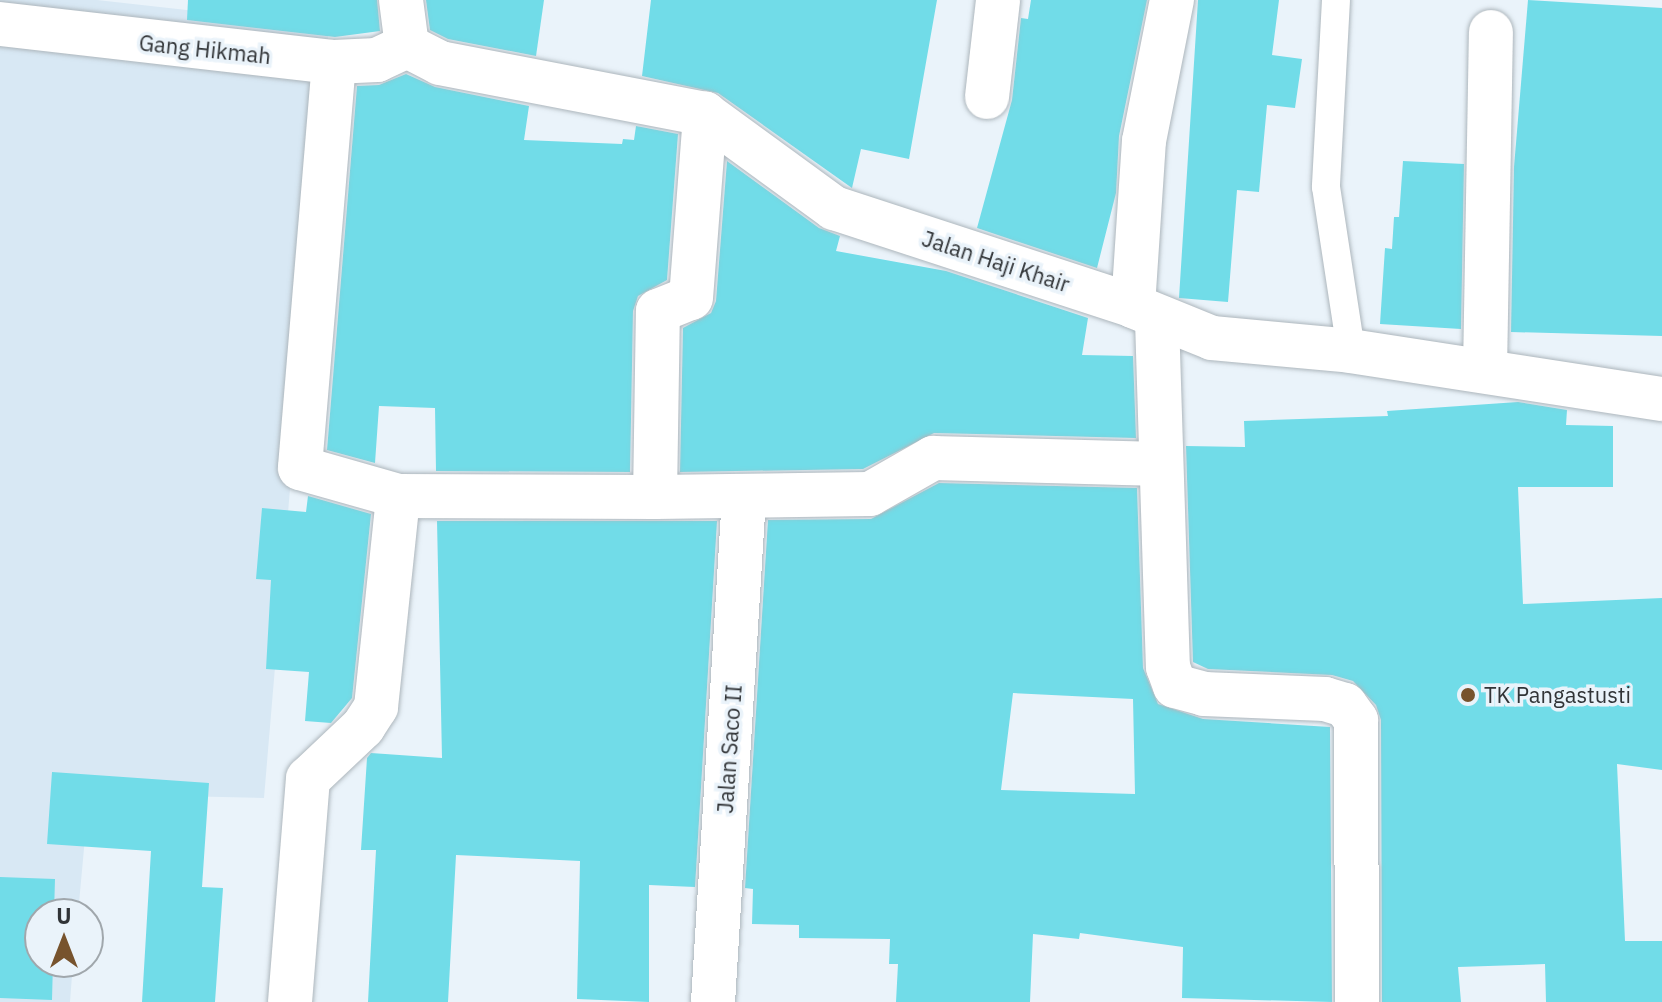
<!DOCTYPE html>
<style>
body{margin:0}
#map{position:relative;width:1662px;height:1002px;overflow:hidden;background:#eaf3fa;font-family:"IBM Plex Sans",sans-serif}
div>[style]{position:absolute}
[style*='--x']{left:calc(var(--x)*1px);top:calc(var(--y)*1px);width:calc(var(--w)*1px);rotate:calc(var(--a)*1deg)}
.built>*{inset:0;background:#d8e8f4}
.building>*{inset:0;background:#71dce8}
.roads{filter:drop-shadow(0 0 2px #adb6bc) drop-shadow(0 0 2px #adb6bc)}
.lane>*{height:28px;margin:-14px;padding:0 14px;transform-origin:14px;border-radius:14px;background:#fff}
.street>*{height:44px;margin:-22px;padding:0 22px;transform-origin:22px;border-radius:22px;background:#fff}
.dots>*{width:22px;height:22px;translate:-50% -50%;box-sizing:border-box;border:4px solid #eaf3fa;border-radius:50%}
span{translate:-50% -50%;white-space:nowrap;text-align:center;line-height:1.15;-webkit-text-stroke:7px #eaf3fa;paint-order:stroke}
.street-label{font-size:22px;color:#313437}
.poi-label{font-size:22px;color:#313437}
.left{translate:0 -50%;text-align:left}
.north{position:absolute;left:24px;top:898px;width:80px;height:80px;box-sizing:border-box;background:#eaf3fa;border:2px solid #a0a7ac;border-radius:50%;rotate:0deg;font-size:22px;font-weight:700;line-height:32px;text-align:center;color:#313437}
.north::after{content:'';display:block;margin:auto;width:28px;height:36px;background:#77532d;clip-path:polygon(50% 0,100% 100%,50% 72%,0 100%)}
</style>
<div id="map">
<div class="built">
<i style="clip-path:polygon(0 0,97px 0,329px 26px,264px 798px,89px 794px,78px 914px,40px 914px,40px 962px,73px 962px,70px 1002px,0 1002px)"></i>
</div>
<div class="building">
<i style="clip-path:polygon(188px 0,377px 0,380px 31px,335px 37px,187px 20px)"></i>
<i style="clip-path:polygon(426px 0,544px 0,536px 56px,448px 39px,430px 30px)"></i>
<i style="clip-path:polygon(651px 0,937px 0,909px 159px,861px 149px,852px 188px,718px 93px,642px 76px)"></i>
<i style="clip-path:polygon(1031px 0,1147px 0,1119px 136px,1116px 193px,1097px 268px,977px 228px,1012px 100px,1021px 18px,1028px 19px)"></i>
<i style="clip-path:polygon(1198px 0,1279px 0,1272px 55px,1302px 59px,1295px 108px,1267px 105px,1259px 192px,1237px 190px,1228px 302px,1179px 298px)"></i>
<i style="clip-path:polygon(1528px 0,1662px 8px,1662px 336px,1511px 332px,1514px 167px)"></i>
<i style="clip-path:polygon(406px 74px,435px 87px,529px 106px,524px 140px,622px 144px,623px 139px,634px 140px,636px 126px,678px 134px,667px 280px,638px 296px,633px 311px,630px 472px,436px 471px,435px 408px,379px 406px,375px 463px,327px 450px,357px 86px,379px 85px)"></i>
<i style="clip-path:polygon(727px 161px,819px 228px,840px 236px,836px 251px,946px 271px,1088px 318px,1082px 355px,1133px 356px,1136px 438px,934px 433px,863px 469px,680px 472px,683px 328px,711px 313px,716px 301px)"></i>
<i style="clip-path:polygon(1403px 161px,1464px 164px,1461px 329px,1380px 324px,1385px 248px,1392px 249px,1394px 217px,1399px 217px)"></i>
<i style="clip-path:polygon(1518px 402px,1567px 410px,1566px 425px,1613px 426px,1613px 487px,1518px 487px,1523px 604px,1662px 598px,1662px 770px,1617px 764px,1625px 941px,1662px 941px,1662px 1002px,1546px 1002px,1545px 964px,1458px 967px,1461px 1002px,1382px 1002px,1381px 720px,1376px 705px,1353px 681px,1332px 675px,1208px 669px,1193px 662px,1186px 446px,1245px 447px,1244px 421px,1388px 416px,1387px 411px)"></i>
<i style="clip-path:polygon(evenodd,939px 483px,1137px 488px,1143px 668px,1158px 704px,1203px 719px,1330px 727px,1332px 1002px,1182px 998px,1183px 947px,1080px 933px,1079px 939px,1033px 934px,1030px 1002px,896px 1002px,898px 964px,889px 964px,890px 939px,799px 938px,799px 925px,752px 924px,753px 889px,745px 888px,768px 520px,871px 519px,939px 483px,1013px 693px,1133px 699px,1135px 794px,1001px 790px,1013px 693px)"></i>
<i style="clip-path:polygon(308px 496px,371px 514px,352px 698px,331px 723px,305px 721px,309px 672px,266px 669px,271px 580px,256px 579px,262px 508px,306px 512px)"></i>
<i style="clip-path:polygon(437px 521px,717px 521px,695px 887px,649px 885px,649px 1002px,577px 999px,580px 861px,456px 855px,448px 1002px,368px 1002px,376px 850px,361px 850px,367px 758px,371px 753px,442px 758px)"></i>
<i style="clip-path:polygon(52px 772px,209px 783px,202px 887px,223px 888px,215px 1002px,142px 1002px,151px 851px,47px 844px)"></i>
<i style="clip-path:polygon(0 877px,55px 879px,54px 914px,40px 914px,40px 962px,53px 962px,52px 1000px,0 998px)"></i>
</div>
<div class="roads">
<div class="lane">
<i style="--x:1336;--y:0;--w:187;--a:93.1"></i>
<i style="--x:1326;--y:187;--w:166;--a:81.3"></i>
</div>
<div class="street">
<i style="--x:401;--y:0;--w:46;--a:82.6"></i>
<i style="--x:407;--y:46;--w:37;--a:27"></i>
<i style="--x:440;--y:63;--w:270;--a:10.9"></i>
<i style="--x:705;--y:114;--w:160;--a:36.1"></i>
<i style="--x:834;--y:208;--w:315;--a:18.1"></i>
<i style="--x:1133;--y:306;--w:85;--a:22.1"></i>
<i style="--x:1212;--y:338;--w:140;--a:5.3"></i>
<i style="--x:1351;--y:351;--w:315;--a:8.8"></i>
<i style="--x:0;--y:24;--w:336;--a:6.5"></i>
<i style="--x:334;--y:62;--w:43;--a:-2.7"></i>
<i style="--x:377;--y:60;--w:33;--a:-25"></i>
<i style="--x:334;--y:62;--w:407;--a:94.8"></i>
<i style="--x:300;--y:468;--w:102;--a:15.9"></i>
<i style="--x:398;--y:496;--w:257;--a:0.2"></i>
<i style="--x:655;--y:497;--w:215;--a:-0.8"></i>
<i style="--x:870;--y:494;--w:73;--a:-29.7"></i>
<i style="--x:933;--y:458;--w:228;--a:1.5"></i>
<i style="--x:987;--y:97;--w:98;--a:-83.5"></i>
<i style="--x:1133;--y:306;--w:165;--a:-86.2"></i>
<i style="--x:1144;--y:141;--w:144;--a:-78.8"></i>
<i style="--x:1157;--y:320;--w:347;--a:88.2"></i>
<i style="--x:1168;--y:667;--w:20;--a:70"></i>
<i style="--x:1175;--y:686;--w:30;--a:15"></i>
<i style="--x:1204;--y:694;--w:121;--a:2.4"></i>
<i style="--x:1325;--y:699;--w:21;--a:17"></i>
<i style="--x:1345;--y:705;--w:19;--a:54"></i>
<i style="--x:1356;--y:720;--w:282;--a:89.8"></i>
<i style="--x:1485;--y:371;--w:339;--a:-89"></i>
<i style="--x:655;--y:497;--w:186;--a:-89.1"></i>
<i style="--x:658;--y:311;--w:35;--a:-22"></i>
<i style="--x:691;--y:298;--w:185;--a:-85.6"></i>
<i style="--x:290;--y:1002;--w:224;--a:-85.4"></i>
<i style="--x:308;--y:779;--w:76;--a:-43.4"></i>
<i style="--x:363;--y:727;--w:24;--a:-57"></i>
<i style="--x:376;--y:707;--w:212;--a:-84"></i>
<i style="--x:713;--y:1002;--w:507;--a:-86.49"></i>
</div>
</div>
<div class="dots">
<i style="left:1468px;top:695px;background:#77532d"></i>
</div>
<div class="street-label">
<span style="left:205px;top:49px;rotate:6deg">Gang Hikmah</span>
<span style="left:996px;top:261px;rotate:18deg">Jalan Haji Khair</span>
<span style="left:729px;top:749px;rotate:-86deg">Jalan Saco II</span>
</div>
<div class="poi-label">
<span class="left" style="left:1484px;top:695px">TK Pangastusti</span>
</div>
<div class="north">U</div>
</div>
